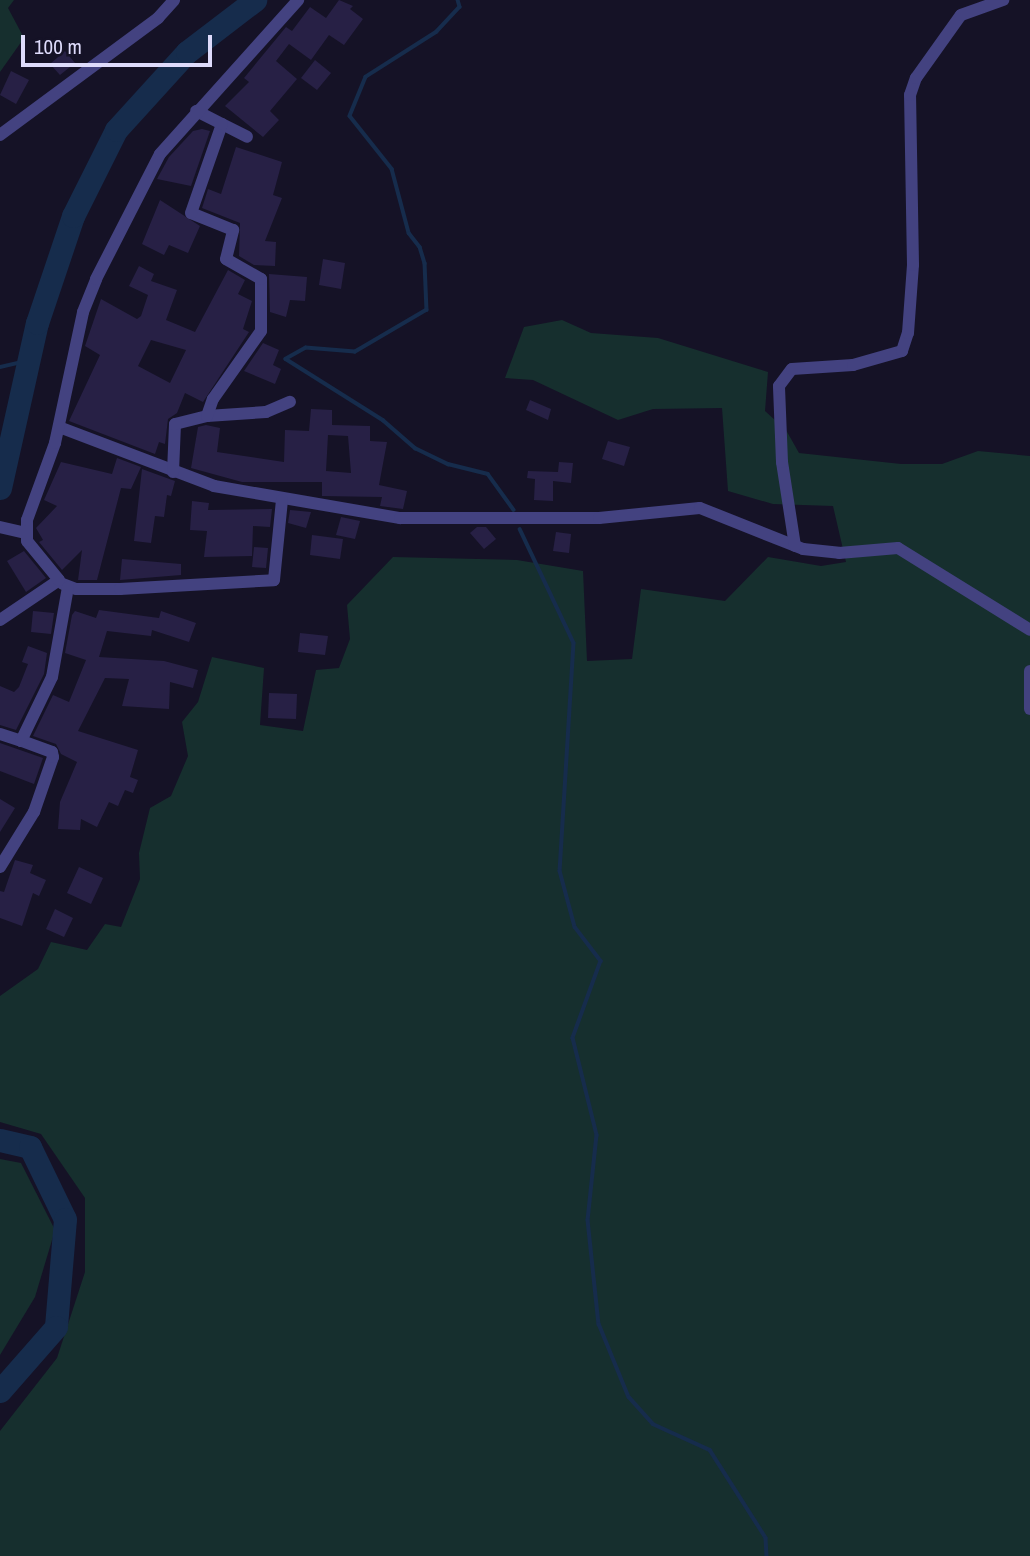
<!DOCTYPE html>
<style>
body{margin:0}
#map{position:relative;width:1030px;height:1556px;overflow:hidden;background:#151226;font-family:"Archivo Narrow",sans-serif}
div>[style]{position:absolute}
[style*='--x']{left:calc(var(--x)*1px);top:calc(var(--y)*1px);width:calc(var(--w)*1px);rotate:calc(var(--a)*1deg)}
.green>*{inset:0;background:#162f2e}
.stream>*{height:3.5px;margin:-1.75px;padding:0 1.75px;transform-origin:1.75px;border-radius:1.75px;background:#162c4c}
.river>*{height:23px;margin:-11.5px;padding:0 11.5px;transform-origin:11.5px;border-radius:11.5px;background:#162c4c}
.building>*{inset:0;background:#272045}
.minor>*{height:12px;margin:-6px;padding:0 6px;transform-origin:6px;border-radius:6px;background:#434280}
span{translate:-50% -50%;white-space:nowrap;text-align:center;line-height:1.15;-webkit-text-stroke:6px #151226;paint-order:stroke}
.scale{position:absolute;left:21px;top:35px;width:191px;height:32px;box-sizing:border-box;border:4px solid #dedbfb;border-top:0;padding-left:9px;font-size:21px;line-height:24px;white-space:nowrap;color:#dedbfb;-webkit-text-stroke:5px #151226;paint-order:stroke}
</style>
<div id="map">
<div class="green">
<i style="clip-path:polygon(0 0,14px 0,8px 8px,24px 38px,0 72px)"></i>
<i style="clip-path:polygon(562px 320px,591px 333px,658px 338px,768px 372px,765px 411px,786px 430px,799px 453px,901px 464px,942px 464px,978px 451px,1030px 456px,1030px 1556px,0 1556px,0 1431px,57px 1358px,85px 1272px,85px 1198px,41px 1134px,0 1122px,0 996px,38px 969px,51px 942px,87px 950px,105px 924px,121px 927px,140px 879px,139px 853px,150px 808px,171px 796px,188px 756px,182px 722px,198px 702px,212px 657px,264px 668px,260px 725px,303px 731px,316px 670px,339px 668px,350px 639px,347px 605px,393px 557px,517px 560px,583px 571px,587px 661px,632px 659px,641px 589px,725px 601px,768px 557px,821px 566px,846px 562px,833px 506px,773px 504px,728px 491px,722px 408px,653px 409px,618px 420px,533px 380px,505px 378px,524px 327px)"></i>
<i style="clip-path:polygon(0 1159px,21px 1163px,55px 1230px,35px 1297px,0 1355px)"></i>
</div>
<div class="stream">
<i style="--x:458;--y:0;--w:7;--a:74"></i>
<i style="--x:460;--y:7;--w:34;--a:133"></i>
<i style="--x:437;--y:32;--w:84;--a:147.6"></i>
<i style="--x:366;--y:77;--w:42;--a:112.3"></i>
<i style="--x:350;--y:116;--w:68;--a:51.6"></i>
<i style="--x:392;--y:169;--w:66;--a:75.1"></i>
<i style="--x:409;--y:233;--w:18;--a:52"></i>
<i style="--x:420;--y:247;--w:17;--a:73"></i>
<i style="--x:425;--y:263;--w:47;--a:87.6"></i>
<i style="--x:427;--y:310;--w:83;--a:149.7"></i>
<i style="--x:355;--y:352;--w:49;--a:-175.3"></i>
<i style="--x:306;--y:348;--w:23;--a:151"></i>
<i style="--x:286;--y:359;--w:115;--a:32.2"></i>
<i style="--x:383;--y:420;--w:43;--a:41.2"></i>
<i style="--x:415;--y:448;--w:37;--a:26"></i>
<i style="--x:448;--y:464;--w:41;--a:14"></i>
<i style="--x:488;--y:474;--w:44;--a:54.2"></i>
<i style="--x:0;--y:367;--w:28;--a:-13"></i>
<i style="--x:520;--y:529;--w:126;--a:64.7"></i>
<i style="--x:574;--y:643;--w:228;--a:93.5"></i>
<i style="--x:560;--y:871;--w:58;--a:75"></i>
<i style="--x:575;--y:927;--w:43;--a:52.6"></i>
<i style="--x:601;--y:961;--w:82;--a:110"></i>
<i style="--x:573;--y:1038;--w:100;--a:76.1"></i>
<i style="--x:597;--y:1135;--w:85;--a:96"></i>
<i style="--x:588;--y:1220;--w:105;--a:84"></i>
<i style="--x:599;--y:1324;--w:79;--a:67.7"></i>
<i style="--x:629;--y:1397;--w:36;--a:48"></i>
<i style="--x:653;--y:1424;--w:63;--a:24.5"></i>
<i style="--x:710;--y:1450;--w:104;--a:57.5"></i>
<i style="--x:766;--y:1538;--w:18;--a:87"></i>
</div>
<div class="river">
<i style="--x:0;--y:488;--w:169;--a:-77.4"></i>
<i style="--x:37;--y:323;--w:113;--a:-71.4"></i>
<i style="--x:73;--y:216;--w:96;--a:-63.4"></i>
<i style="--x:116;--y:130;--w:105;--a:-47.7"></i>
<i style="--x:187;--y:52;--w:86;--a:-37.4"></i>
<i style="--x:0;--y:1140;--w:31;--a:13"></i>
<i style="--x:30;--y:1147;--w:80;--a:64.1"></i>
<i style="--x:65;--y:1219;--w:108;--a:94.8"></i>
<i style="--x:56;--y:1327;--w:85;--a:131.2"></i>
</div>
<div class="building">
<i style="clip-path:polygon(339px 0,353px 6px,350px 9px,363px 19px,344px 45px,329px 35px,311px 60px,289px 44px,276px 61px,297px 79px,270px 111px,279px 120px,263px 137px,225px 106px,249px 82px,244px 78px,286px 27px,292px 31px,310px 7px,326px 18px)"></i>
<i style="clip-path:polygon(65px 51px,75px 63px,60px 75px,50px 64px)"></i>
<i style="clip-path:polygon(315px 60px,331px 73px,317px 90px,301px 78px)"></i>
<i style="clip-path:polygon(11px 71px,29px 80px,16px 104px,0 95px)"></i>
<i style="clip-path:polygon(202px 129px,210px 131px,191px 186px,157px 179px,169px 157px,193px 131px)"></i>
<i style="clip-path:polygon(236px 147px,282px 162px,273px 195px,282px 198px,265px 241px,276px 242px,275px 266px,254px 265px,239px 256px,240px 223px,202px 208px,208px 189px,221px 194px)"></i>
<i style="clip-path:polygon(160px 200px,200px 226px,188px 253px,169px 245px,164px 255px,142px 244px)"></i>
<i style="clip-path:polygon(323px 259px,345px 263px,341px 289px,319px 285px)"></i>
<i style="clip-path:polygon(evenodd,139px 266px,154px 274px,151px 281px,177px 290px,166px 320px,195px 332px,228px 270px,245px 280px,238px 294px,252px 301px,243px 329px,249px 332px,203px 402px,185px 393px,177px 413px,168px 419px,165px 444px,159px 442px,155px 454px,69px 421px,100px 355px,85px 346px,101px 299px,137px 319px,141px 316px,148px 295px,129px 286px,139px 266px,151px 340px,186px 350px,170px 383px,138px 366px,151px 340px)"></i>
<i style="clip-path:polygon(269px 274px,307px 277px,305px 301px,290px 300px,286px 317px,270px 312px)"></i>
<i style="clip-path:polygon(263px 343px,279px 350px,273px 365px,281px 369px,275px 384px,244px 371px)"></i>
<i style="clip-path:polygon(530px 400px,551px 409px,548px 420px,526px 410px)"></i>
<i style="clip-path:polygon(evenodd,311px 409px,332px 410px,332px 425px,370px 426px,370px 441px,387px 442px,379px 485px,407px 491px,403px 509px,380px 506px,382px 497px,322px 496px,322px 482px,242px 482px,191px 468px,198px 427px,206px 425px,220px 428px,217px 452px,284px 462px,285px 430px,309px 431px,311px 409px,328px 435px,348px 436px,351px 473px,326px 471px,328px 435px)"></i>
<i style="clip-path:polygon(608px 441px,630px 447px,624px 466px,602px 459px)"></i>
<i style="clip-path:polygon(117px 458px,141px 467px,131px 489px,121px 488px,97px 580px,78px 580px,82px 550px,62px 570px,39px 542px,43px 540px,36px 528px,57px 506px,44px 500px,61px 462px,112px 474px)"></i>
<i style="clip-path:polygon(559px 462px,573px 463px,571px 483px,553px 481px,553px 501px,534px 500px,535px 479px,527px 478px,528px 471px,558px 472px)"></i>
<i style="clip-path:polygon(142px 469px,175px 481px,171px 496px,167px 495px,164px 517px,155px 516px,151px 543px,134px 541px)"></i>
<i style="clip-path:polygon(192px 501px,209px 503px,208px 510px,272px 509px,270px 527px,253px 526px,252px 556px,204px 557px,207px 531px,190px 530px)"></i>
<i style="clip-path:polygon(290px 510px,311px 512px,306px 528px,288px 523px)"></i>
<i style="clip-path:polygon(341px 517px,360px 521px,355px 539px,336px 535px)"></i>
<i style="clip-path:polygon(477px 527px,486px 527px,496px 539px,484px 549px,470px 533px)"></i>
<i style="clip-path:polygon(556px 532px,571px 534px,569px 553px,553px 551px)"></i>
<i style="clip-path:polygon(312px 535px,343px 539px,340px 559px,310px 555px)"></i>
<i style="clip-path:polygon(254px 547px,268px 548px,266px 568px,252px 567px)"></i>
<i style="clip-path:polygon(24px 551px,46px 578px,26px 592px,7px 561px)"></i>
<i style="clip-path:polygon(122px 559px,181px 564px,181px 575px,120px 580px)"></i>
<i style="clip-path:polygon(99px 610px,159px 618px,161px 611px,196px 623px,189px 642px,152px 630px,151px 636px,107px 631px,99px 657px,164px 661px,198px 670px,193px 688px,170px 682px,169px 709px,122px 706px,129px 679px,105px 678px,78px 731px,138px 750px,130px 777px,138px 780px,133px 793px,125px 790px,118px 806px,109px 802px,97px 827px,81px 819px,80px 830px,58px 829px,60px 802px,77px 762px,61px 754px,56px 744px,33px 736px,53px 695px,69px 702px,86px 660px,65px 653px,72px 615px,75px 611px,96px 618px)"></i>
<i style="clip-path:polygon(33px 611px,54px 613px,51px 634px,31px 632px)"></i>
<i style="clip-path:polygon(300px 633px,328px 636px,325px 655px,298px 652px)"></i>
<i style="clip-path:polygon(28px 646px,47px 653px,44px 674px,16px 730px,0 725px,0 686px,14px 692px,19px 687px,28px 664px,22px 662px)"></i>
<i style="clip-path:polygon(269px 693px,297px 694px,296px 719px,268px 718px)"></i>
<i style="clip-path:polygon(0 743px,43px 758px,34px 784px,0 771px)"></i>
<i style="clip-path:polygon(0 799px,15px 808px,0 832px)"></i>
<i style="clip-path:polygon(15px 860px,33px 865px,30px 873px,46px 880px,39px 896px,33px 893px,22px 926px,0 918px,0 891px,4px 892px)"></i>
<i style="clip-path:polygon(79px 867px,103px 878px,91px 904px,67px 893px)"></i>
<i style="clip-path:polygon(55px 909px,73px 918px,64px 937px,46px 929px)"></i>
</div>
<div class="minor">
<i style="--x:222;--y:124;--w:28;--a:27"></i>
<i style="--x:0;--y:135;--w:197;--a:-36.5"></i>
<i style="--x:158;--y:18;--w:24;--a:-48"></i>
<i style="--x:207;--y:416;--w:59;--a:-3.9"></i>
<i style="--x:266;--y:412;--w:26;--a:-23"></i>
<i style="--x:59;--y:427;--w:166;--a:20.8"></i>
<i style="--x:214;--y:486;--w:189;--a:9.8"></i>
<i style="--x:400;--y:518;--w:199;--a:0"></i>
<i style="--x:599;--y:518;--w:101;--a:-5.7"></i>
<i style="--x:700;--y:508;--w:111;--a:21.7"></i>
<i style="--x:803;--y:549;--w:36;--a:6"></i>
<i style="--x:839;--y:553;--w:59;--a:-4.8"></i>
<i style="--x:898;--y:548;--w:155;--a:31.8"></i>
<i style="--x:173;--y:472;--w:48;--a:-87.6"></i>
<i style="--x:175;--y:424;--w:33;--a:-14"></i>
<i style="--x:207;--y:416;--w:18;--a:-71"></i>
<i style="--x:213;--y:399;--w:83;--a:-54.8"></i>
<i style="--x:261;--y:331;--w:52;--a:-90"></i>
<i style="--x:261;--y:279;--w:40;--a:-150.3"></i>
<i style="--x:226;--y:259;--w:30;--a:-76"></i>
<i style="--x:233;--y:230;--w:45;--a:-158"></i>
<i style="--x:191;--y:213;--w:94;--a:-70.8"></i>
<i style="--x:222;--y:124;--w:29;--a:-153"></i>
<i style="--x:0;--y:527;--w:27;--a:13"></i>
<i style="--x:795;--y:546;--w:85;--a:-98.8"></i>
<i style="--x:782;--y:462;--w:76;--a:-92.3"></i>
<i style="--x:779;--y:386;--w:21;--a:-53"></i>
<i style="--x:792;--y:369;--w:61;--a:-3.8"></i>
<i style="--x:853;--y:365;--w:51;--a:-15.9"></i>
<i style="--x:902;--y:351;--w:19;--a:-72"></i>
<i style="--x:908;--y:333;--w:68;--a:-85.8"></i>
<i style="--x:913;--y:265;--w:170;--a:-91"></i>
<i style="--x:910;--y:95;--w:18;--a:-71"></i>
<i style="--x:916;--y:78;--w:77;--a:-54.5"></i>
<i style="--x:961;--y:15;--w:45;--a:-19.7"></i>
<i style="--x:63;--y:584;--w:14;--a:21"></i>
<i style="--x:76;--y:589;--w:44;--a:0"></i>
<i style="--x:120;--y:589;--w:154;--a:-3.3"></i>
<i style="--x:274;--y:580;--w:80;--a:-84.3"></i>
<i style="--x:0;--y:620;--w:71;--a:-34.1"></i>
<i style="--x:59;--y:580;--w:50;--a:-129.4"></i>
<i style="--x:27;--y:541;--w:21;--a:-90"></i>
<i style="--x:27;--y:520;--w:82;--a:-70"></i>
<i style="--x:55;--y:443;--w:134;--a:-77.9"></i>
<i style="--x:83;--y:312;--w:35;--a:-68"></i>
<i style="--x:96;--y:279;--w:140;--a:-62.9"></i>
<i style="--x:160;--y:154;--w:207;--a:-48.1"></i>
<i style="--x:1030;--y:671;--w:38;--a:90"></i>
<i style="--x:0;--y:734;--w:22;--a:18"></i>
<i style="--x:0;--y:867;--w:65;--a:-58.3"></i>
<i style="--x:34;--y:812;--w:58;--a:-70.9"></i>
<i style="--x:53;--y:757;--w:5;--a:-101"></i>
<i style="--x:52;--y:752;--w:33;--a:-160"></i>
<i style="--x:21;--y:741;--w:71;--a:-64.2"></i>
<i style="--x:52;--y:677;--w:91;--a:-79.9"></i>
</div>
<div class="scale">100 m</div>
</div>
